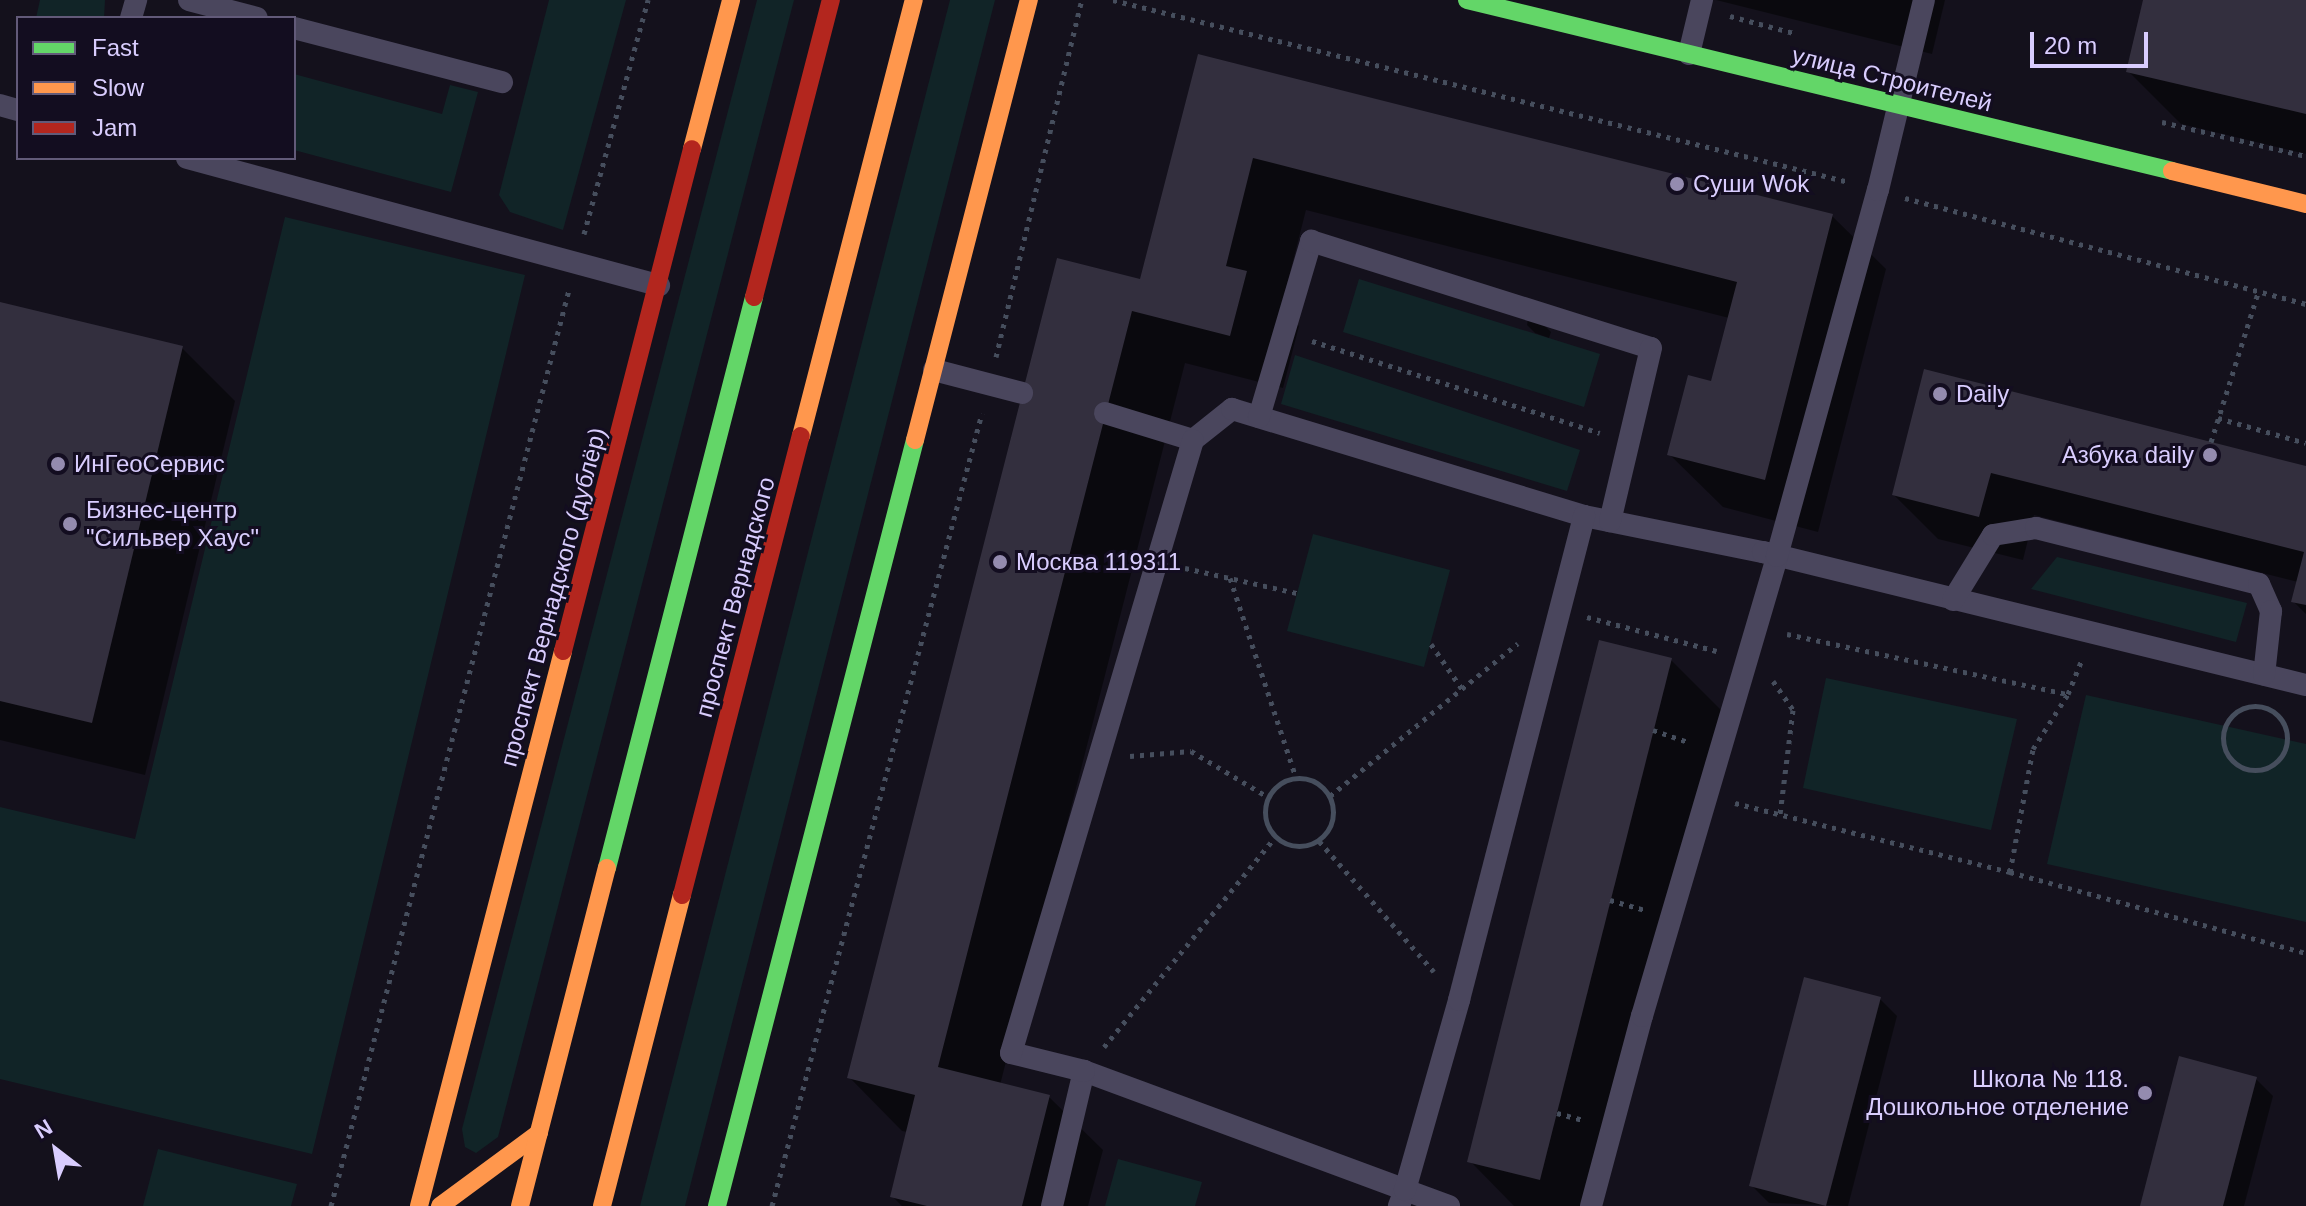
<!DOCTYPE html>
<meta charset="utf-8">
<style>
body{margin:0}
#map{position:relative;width:2306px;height:1206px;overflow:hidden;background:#14111c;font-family:Arial,sans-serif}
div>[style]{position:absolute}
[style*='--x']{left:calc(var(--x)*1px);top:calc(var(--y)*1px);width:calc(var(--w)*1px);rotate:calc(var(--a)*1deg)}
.green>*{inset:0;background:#112427}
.shadow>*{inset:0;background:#0007}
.building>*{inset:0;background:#332f3e}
.path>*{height:5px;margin-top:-2.5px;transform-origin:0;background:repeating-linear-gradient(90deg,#464e5d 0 4px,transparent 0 10px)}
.path>.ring{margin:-2.5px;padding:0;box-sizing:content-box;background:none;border:5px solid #464e5d;border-radius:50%}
.lane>*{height:22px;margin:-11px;padding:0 11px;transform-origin:11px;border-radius:11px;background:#4a465d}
.fast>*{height:18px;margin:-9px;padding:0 9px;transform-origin:9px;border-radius:9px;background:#63d668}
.slow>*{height:18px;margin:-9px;padding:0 9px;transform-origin:9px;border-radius:9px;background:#ff974d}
.jam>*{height:18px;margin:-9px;padding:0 9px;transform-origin:9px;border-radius:9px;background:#b3261e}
.dots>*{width:22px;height:22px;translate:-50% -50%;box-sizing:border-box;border:4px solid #130d20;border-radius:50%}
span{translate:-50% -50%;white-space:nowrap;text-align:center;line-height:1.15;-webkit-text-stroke:6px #130d20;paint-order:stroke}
.street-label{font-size:24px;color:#d9cdfe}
.poi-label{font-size:24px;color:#d9cdfe}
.left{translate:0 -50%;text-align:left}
.right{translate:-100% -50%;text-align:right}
.legend{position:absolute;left:16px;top:16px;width:280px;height:144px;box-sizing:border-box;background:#130d20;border:2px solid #625a79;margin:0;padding:10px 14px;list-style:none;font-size:24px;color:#d9cdfe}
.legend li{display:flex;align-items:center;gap:16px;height:40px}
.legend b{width:40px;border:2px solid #625a79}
.north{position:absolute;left:16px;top:1110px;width:80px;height:80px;-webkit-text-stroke:6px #130d20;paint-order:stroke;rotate:329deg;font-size:22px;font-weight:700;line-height:32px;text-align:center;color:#d9cdfe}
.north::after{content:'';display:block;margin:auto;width:28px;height:36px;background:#d9cdfe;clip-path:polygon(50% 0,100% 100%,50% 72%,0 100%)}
.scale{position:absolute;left:2030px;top:32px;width:118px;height:36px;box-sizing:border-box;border:4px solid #d9cdfe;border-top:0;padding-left:10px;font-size:24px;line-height:28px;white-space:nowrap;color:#d9cdfe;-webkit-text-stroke:6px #130d20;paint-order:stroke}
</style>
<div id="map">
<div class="green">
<i style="clip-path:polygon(40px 0,105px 0,104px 18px,36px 18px)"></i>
<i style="clip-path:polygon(549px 0,626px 0,563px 230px,510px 212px,499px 195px)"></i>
<i style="clip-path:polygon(757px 0,794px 0,498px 1137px,476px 1153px,465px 1147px,462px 1129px)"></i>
<i style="clip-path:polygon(950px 0,995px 0,685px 1206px,640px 1206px)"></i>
<i style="clip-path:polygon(294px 74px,442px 114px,450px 85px,478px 92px,451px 192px,294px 150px)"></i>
<i style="clip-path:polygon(285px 217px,525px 275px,312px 1154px,0 1079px,0 807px,135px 839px)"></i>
<i style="clip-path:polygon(1359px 279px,1600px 354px,1584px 407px,1343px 332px)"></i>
<i style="clip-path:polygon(1295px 355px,1580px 450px,1567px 491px,1281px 404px)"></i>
<i style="clip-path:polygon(1313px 534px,1450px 570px,1424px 667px,1287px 631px)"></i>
<i style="clip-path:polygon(2057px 557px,2247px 603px,2236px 642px,2031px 589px)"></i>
<i style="clip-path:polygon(1826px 678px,2017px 719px,1991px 830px,1803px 788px)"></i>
<i style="clip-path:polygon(2086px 695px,2306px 744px,2306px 922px,2047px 864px)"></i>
<i style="clip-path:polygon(158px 1149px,297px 1184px,291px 1206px,143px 1206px)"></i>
<i style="clip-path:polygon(1118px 1159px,1202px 1182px,1195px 1206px,1105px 1206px)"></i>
</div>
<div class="shadow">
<i style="clip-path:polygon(1716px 0,1945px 0,1932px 54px)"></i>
<i style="clip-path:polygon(2145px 0,2306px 0,2306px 154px,2181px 124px,2128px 71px)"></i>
<i style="clip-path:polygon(1199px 56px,1832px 216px,1886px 269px,1818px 532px,1723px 507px,1669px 454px,1712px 383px,1729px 318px,1306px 210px,1281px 308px,1299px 326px,1283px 388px,1185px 363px,1000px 1085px,1049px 1097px,1103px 1150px,1088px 1206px,902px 1206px,892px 1196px,908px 1132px,902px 1131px,849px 1077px,1141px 282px)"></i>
<i style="clip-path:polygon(0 304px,182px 348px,235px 401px,145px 775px,0 740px)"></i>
<i style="clip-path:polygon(1528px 319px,1543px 324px,1551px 332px,1549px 338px,1535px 333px,1527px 325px)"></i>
<i style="clip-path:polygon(1926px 372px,2306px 468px,2306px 614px,2293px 601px,2298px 582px,2034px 515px,2023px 560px,1938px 539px,1894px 495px)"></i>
<i style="clip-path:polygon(1671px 660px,1724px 713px,1600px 1206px,1514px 1206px,1470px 1161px)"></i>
<i style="clip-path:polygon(1880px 999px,1897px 1016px,1848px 1206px,1769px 1203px,1752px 1186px)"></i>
<i style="clip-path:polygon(2255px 1078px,2273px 1096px,2244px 1206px,2142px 1206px)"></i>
</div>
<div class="building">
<i style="clip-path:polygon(2143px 0,2306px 0,2306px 114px,2126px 72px)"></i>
<i style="clip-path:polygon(1198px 54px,1833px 214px,1765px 480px,1667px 455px,1688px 375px,1711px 381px,1737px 282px,1253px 158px,1226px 266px,1247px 271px,1230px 336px,1132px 311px,938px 1067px,1050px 1095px,1022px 1206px,927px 1206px,890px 1197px,915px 1095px,847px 1078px,1057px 258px,1140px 279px)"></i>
<i style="clip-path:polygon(0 302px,183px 346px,92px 723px,0 701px)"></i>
<i style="clip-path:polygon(1924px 369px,2306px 466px,2306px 605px,2291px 602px,2304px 552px,1991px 473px,1979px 517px,1892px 495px)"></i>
<i style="clip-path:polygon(1599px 640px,1672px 658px,1540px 1180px,1467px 1162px)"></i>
<i style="clip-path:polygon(1804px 977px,1881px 997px,1826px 1206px,1749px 1186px)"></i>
<i style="clip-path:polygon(2179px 1056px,2257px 1077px,2223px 1206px,2140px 1206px)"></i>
</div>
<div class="path">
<i style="--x:1113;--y:0;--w:758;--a:13.89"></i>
<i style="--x:1730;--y:16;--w:66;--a:14.9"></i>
<i style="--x:2162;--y:122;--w:148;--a:13.3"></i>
<i style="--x:1905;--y:198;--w:415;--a:14.8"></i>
<i style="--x:584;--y:234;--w:243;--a:-74.7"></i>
<i style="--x:1312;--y:341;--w:302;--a:17.7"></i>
<i style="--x:996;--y:357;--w:367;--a:-76.5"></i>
<i style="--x:2218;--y:418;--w:91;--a:15.9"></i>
<i style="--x:2211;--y:442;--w:156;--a:-72.5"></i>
<i style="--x:1185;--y:568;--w:115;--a:12.6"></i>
<i style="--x:1230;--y:578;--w:211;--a:71.7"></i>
<i style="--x:1587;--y:617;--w:134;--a:14.7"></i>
<i style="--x:1787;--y:634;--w:287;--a:12.1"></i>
<i style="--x:1431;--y:644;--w:55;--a:55.4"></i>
<i style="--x:1773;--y:681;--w:35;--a:55"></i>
<i style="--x:1793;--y:710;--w:105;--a:97.1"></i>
<i class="ring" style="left:2223px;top:706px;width:59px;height:59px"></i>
<i style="--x:1653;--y:730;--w:39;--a:19"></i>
<i style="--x:1130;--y:756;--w:61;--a:-4.7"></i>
<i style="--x:1191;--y:751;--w:90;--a:30.9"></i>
<i class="ring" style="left:1265px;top:778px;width:63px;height:63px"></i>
<i style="--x:1330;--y:796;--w:242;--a:-39.1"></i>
<i style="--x:1735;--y:803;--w:284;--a:14.1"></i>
<i style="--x:2010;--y:872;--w:307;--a:15.3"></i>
<i style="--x:1319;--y:841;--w:174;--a:48.7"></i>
<i style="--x:2010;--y:872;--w:125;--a:-79.4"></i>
<i style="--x:2033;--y:749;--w:65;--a:-57.5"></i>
<i style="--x:2068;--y:694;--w:37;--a:-68"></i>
<i style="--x:1610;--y:900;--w:35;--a:16"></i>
<i style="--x:1104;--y:1047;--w:271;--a:-50.8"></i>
<i style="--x:1557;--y:1113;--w:27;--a:15"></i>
<i style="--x:331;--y:1206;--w:946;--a:-75.44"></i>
<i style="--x:772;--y:1206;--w:820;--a:-75.17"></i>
</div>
<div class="lane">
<i style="--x:189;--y:0;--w:70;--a:14.8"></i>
<i style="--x:131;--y:18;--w:19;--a:-74"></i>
<i style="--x:294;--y:28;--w:215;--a:14.6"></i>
<i style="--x:1689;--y:54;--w:56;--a:-76.5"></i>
<i style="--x:0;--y:105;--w:19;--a:16"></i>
<i style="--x:187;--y:158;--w:489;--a:15.1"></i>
<i style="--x:934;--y:370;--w:91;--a:14.6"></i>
<i style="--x:1105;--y:413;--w:92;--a:17.1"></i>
<i style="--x:1193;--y:440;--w:50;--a:-38.5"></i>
<i style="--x:1232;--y:409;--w:368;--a:16.9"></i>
<i style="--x:1584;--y:516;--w:183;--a:11.4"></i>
<i style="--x:1763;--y:552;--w:559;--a:13.76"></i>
<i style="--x:1259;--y:417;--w:184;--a:-73.5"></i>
<i style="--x:1311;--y:241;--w:356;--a:17.5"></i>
<i style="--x:1651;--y:348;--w:178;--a:103.3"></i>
<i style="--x:1953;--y:600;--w:76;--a:-58.4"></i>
<i style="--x:1993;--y:535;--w:44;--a:-9.2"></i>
<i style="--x:2036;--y:528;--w:230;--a:14.1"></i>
<i style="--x:2259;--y:584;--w:30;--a:66"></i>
<i style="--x:2271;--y:611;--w:64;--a:96.2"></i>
<i style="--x:1084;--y:1071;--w:342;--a:20.3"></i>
<i style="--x:1405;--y:1190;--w:17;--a:111"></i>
<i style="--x:1052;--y:1206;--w:139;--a:-76.7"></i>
<i style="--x:1084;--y:1071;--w:75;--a:-166.1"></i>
<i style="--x:1011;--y:1053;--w:639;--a:-73.46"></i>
<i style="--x:1449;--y:1206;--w:47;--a:-160"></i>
<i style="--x:1405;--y:1190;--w:198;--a:-74.1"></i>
<i style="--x:1459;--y:1000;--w:500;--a:-75.5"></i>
<i style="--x:1591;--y:1206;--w:197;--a:-75"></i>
<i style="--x:1642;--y:1016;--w:479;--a:-73.6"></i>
<i style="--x:1777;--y:556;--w:380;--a:-74.6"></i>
<i style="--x:1878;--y:190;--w:195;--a:-76.4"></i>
</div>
<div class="fast">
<i style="--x:1467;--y:0;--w:725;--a:13.63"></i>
<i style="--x:607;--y:868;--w:590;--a:-75.56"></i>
<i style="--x:717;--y:1206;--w:791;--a:-75.51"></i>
</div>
<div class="slow">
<i style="--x:692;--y:149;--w:154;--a:-75.3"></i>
<i style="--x:2172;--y:171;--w:138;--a:13.8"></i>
<i style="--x:801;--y:436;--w:450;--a:-75.5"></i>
<i style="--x:915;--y:440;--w:455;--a:-75.5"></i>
<i style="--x:419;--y:1206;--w:573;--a:-75.45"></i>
<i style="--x:440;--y:1206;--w:123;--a:-36.4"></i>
<i style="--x:520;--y:1206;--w:349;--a:-75.6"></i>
<i style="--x:602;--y:1206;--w:321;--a:-75.6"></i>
</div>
<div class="jam">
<i style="--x:754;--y:297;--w:307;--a:-75.5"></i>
<i style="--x:563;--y:651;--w:518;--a:-75.59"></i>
<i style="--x:682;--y:895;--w:474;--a:-75.5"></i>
</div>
<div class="dots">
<i style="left:1677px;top:184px;background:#948baf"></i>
<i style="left:1940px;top:394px;background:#948baf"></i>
<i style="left:2210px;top:455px;background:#948baf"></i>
<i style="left:58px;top:464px;background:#948baf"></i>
<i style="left:70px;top:524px;background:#948baf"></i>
<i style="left:1000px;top:562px;background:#948baf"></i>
<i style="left:2145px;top:1093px;background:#948baf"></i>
</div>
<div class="street-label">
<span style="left:1892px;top:79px;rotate:14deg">улица Строителей</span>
<span style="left:553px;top:597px;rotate:-75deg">проспект Вернадского (дублёр)</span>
<span style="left:735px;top:597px;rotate:-75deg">проспект Вернадского</span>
</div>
<div class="poi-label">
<span class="left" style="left:1693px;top:184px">Суши Wok</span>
<span class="left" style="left:1956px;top:394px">Daily</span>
<span class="right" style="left:2194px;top:455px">Азбука daily</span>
<span class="left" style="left:74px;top:464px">ИнГеоСервис</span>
<span class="left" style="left:86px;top:524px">Бизнес-центр<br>"Сильвер Хаус"</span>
<span class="left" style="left:1016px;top:562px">Москва 119311</span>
<span class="right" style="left:2129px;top:1093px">Школа № 118.<br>Дошкольное отделение</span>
</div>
<ul class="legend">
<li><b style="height:10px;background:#63d668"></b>Fast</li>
<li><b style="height:10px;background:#ff974d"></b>Slow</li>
<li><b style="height:10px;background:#b3261e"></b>Jam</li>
</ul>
<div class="north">N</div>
<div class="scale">20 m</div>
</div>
